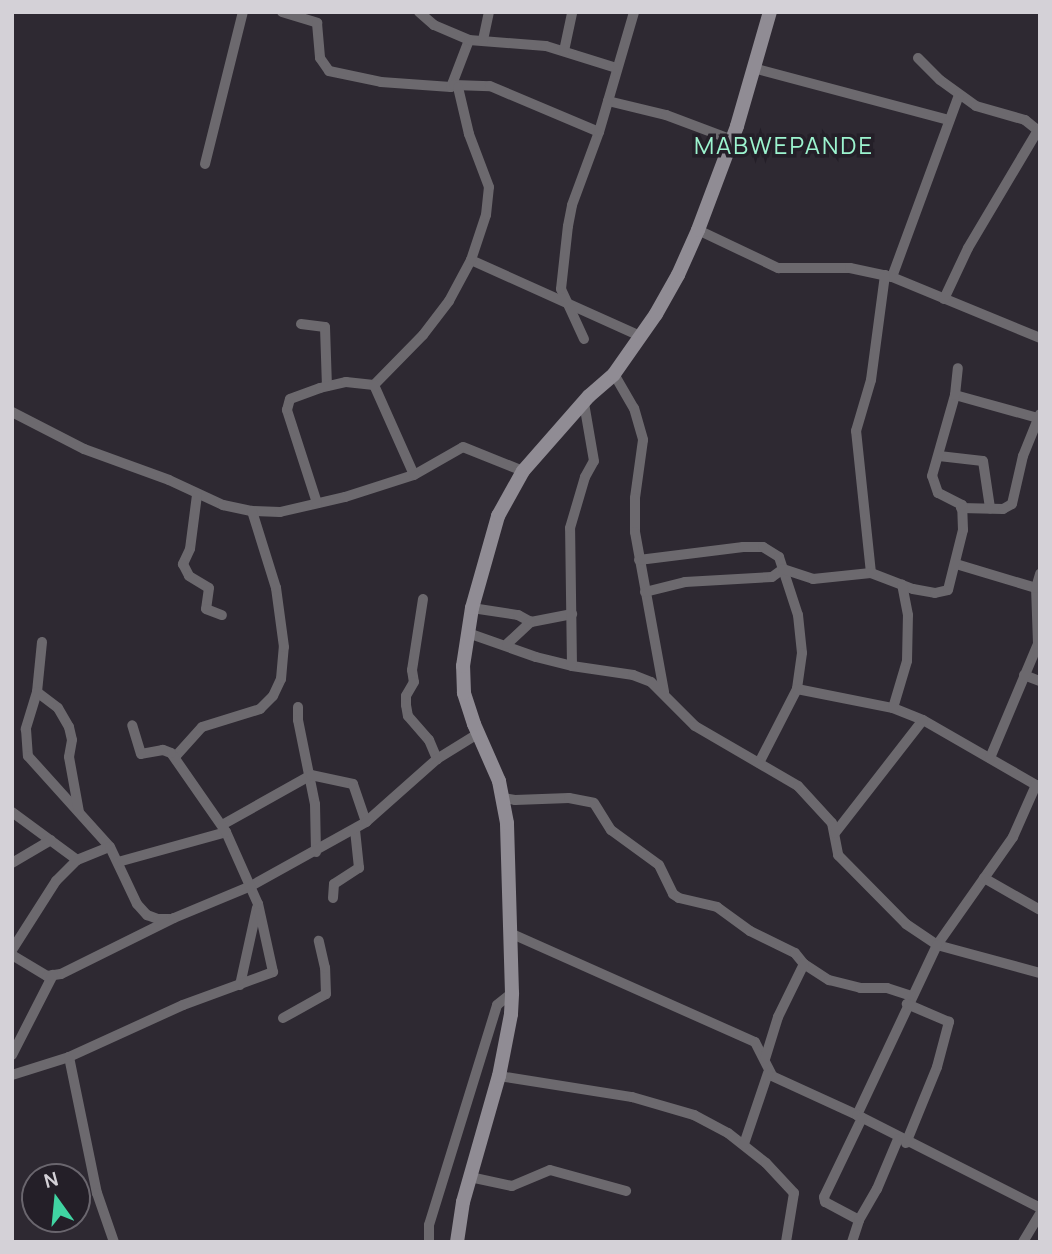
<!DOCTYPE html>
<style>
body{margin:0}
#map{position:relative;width:1052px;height:1254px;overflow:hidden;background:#2e2932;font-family:Manrope,sans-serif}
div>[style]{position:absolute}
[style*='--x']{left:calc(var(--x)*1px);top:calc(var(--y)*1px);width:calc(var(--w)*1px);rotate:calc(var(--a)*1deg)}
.street>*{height:10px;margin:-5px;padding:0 5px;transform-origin:5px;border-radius:5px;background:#6c696e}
.secondary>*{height:14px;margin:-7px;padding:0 7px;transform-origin:7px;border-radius:7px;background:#908c94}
span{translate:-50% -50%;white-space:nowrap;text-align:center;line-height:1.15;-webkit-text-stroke:7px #241f28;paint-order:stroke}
.quarter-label{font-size:24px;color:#9cf4cf;letter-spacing:2px}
.frame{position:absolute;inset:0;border:14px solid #d4d1d7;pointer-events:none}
.north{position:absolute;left:21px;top:1163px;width:70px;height:70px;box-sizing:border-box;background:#241f28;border:2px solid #6a666e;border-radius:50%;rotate:345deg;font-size:19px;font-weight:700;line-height:28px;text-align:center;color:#d4d1d7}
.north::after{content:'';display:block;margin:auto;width:24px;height:32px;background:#40d4a2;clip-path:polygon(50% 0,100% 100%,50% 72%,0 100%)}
</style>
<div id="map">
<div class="street">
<i style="--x:282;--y:12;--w:37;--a:17"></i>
<i style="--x:317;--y:23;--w:35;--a:85"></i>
<i style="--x:320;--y:58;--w:16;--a:55"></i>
<i style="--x:329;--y:71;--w:53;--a:11.9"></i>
<i style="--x:381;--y:82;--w:70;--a:4.1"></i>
<i style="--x:451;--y:87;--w:50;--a:-69"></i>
<i style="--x:419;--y:12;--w:20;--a:41"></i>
<i style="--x:434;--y:25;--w:38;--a:23"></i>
<i style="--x:469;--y:40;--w:77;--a:4.5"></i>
<i style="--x:546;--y:46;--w:73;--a:17.4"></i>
<i style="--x:483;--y:40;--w:29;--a:-78"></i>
<i style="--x:564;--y:51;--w:40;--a:-78"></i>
<i style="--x:918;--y:58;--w:31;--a:45"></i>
<i style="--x:940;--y:80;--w:44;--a:35.8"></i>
<i style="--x:976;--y:106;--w:51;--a:15.9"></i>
<i style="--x:1025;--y:120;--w:19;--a:39"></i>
<i style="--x:753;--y:68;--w:202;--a:14.9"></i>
<i style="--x:454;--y:85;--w:36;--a:2"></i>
<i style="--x:490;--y:86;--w:118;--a:22.9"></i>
<i style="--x:608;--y:101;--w:60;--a:13.6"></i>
<i style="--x:666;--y:115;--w:68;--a:20.6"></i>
<i style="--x:205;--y:164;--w:157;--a:-76"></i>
<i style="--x:698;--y:230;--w:89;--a:25.4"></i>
<i style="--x:778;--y:268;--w:72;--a:0"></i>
<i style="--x:850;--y:268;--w:43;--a:12.1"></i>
<i style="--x:892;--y:277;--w:160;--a:22.4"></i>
<i style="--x:471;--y:260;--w:185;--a:24.2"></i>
<i style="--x:892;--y:277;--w:194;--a:-69.8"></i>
<i style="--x:944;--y:299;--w:56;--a:-64.8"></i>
<i style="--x:968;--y:248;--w:137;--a:-59.3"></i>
<i style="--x:301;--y:324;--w:24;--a:7"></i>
<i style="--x:325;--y:327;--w:59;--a:88.1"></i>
<i style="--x:584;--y:339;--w:55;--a:-114.7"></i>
<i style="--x:561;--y:289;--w:63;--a:-83.7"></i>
<i style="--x:568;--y:226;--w:21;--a:-79"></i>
<i style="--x:572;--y:205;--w:78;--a:-69.7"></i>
<i style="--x:599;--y:132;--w:125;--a:-73.7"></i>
<i style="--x:614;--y:374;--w:39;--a:60"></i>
<i style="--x:634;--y:408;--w:33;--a:74"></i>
<i style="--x:643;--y:440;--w:59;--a:97.9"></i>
<i style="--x:635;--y:498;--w:34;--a:90"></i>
<i style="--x:635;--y:532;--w:163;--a:79.7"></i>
<i style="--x:374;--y:385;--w:70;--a:-45.6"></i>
<i style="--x:423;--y:335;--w:43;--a:-52.6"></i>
<i style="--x:449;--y:301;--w:47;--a:-61.8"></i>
<i style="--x:471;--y:260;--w:47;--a:-71.6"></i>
<i style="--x:486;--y:215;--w:28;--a:-84"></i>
<i style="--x:489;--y:187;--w:57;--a:-110.7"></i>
<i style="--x:469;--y:134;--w:48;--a:-103.2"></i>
<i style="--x:955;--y:395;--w:86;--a:15.5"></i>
<i style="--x:12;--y:412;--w:81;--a:27.2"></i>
<i style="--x:84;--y:449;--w:90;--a:20"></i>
<i style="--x:169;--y:480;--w:60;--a:24.8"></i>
<i style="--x:223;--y:505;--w:30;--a:12"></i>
<i style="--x:252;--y:511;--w:28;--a:2"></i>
<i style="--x:280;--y:512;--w:67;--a:-13"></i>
<i style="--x:345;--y:497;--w:72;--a:-17.7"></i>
<i style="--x:414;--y:475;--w:56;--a:-29.7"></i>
<i style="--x:463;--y:447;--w:65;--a:21.8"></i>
<i style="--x:939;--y:456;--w:44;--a:6.5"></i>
<i style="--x:983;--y:461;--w:48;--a:81.5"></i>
<i style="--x:197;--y:495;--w:54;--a:97.4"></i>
<i style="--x:190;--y:549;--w:17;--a:115"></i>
<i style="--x:183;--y:564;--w:13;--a:63"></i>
<i style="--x:189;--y:576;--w:23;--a:31"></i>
<i style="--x:209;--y:588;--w:21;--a:98"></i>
<i style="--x:206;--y:609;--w:17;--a:21"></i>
<i style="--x:317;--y:503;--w:98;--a:-107.9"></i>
<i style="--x:287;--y:410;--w:11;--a:-75"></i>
<i style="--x:290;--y:399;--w:32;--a:-20"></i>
<i style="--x:320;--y:388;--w:27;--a:-13"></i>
<i style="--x:346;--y:382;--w:28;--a:6"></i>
<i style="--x:374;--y:385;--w:98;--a:66"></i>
<i style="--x:961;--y:508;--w:42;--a:1.4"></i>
<i style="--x:1003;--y:509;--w:10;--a:-29"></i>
<i style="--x:1012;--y:504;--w:49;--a:-77.1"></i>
<i style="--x:1023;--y:456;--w:45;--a:-68"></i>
<i style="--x:639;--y:560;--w:105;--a:-7.1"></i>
<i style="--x:743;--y:547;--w:20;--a:0"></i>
<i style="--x:763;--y:547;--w:19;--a:32"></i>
<i style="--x:779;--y:557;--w:61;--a:71.9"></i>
<i style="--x:798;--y:615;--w:38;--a:84"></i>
<i style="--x:802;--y:653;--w:36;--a:98"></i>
<i style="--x:797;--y:689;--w:83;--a:117.2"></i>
<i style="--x:956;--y:564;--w:84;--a:16.7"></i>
<i style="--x:871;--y:573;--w:143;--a:-96"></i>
<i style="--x:856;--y:431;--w:53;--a:-73.6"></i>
<i style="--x:871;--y:380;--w:106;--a:-82.4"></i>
<i style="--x:645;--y:592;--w:41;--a:-14"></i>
<i style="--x:685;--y:582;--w:87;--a:-3.3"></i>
<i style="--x:772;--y:577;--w:14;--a:-36"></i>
<i style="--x:783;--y:569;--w:32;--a:18"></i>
<i style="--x:813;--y:579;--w:58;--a:-5.9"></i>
<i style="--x:871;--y:573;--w:45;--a:20.9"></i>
<i style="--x:913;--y:589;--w:22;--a:10"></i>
<i style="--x:935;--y:593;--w:13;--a:-13"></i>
<i style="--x:948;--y:590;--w:62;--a:-76"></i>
<i style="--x:963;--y:530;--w:25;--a:-92"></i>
<i style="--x:962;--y:505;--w:27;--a:-153"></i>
<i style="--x:938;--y:493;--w:18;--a:-109"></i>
<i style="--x:932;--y:476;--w:84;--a:-74.1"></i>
<i style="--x:955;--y:395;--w:27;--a:-84"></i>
<i style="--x:423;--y:599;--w:72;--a:98.8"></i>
<i style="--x:412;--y:670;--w:12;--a:81"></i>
<i style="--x:414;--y:682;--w:16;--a:120"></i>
<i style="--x:406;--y:696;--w:9;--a:90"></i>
<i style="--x:406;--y:705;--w:11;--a:80"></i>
<i style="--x:408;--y:716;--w:32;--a:49"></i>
<i style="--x:429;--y:740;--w:21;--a:67"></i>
<i style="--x:472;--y:608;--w:47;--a:8.7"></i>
<i style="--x:518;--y:615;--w:15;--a:28"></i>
<i style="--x:531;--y:622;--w:42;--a:-11"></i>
<i style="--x:468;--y:633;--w:72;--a:19.4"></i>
<i style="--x:536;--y:657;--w:37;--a:14"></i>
<i style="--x:572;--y:666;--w:62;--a:8.4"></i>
<i style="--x:633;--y:675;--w:19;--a:21"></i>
<i style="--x:651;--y:682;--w:62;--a:45"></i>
<i style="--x:695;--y:726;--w:119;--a:30.2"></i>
<i style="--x:798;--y:786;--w:50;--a:47.4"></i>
<i style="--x:832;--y:823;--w:33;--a:79"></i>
<i style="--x:838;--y:855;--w:97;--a:45.4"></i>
<i style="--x:906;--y:924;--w:37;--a:34"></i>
<i style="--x:937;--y:945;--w:107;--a:15.2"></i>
<i style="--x:42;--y:642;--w:50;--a:95.7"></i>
<i style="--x:37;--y:692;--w:39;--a:107"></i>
<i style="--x:26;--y:729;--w:27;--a:86"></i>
<i style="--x:28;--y:756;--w:122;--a:48"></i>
<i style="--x:507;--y:644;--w:33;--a:-43"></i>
<i style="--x:572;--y:666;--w:138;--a:-90.8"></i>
<i style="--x:570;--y:528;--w:53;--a:-73.6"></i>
<i style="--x:585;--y:477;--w:18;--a:-61"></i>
<i style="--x:594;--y:461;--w:59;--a:-99.8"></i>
<i style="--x:1024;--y:675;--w:17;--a:21"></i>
<i style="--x:797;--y:689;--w:98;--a:11.2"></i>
<i style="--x:893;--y:708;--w:32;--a:22"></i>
<i style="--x:923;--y:720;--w:130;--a:29.9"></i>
<i style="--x:1036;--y:785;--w:57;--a:113.9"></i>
<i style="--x:1013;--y:837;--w:132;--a:125.1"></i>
<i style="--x:937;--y:945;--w:188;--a:115.2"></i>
<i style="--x:37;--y:692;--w:26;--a:37"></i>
<i style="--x:58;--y:708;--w:22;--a:60"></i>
<i style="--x:69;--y:727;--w:13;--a:77"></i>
<i style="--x:72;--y:740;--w:17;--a:100"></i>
<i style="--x:69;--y:757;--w:56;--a:79.7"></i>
<i style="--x:298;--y:707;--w:13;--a:90"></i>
<i style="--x:298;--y:720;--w:86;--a:78.6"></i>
<i style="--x:315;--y:804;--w:48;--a:88.8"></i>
<i style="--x:893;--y:708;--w:49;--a:-73.4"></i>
<i style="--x:907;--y:661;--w:46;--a:-88.8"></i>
<i style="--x:908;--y:615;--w:31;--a:-101"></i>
<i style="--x:175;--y:757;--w:40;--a:-48"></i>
<i style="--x:202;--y:727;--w:61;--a:-17.2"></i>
<i style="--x:260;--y:709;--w:18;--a:-45"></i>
<i style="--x:273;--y:696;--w:19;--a:-65"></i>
<i style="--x:281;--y:679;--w:32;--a:-85"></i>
<i style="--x:284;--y:647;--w:60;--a:-97.7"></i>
<i style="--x:276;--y:588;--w:81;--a:-107.3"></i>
<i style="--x:990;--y:758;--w:124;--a:-67.2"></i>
<i style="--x:1038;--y:644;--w:56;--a:-92"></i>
<i style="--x:1036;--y:588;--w:15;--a:-74"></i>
<i style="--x:503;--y:798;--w:12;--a:9"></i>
<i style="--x:515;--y:800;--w:54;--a:-2.1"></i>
<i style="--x:569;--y:798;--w:25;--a:11"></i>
<i style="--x:594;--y:803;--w:32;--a:58"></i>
<i style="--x:611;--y:830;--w:59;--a:36.1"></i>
<i style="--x:659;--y:865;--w:32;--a:64"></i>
<i style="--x:673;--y:894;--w:7;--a:34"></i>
<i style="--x:679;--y:898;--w:39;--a:13"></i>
<i style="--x:717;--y:907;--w:41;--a:36"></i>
<i style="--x:750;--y:931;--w:50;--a:26.1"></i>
<i style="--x:795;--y:953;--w:14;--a:51"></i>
<i style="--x:804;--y:964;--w:30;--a:33"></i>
<i style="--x:829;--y:980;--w:32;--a:14"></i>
<i style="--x:860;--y:988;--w:27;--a:0"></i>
<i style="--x:887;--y:988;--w:25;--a:18"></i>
<i style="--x:12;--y:812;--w:81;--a:36.4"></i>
<i style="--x:77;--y:860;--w:35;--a:-22"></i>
<i style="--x:110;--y:847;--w:63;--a:64.7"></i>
<i style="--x:137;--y:904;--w:15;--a:48"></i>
<i style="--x:147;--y:915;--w:12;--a:20"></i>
<i style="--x:158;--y:919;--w:12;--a:0"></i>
<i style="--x:222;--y:825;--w:102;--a:-29.3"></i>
<i style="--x:311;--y:775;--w:43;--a:12.1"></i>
<i style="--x:353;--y:784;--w:40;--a:71.1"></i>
<i style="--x:835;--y:833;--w:143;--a:-52.1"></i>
<i style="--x:118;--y:862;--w:112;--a:-15.5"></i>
<i style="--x:12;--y:863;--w:45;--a:-30.5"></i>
<i style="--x:984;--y:878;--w:64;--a:29.7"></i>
<i style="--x:333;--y:898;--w:14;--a:-86"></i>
<i style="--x:334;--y:884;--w:30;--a:-33"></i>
<i style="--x:359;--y:868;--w:39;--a:-96"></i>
<i style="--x:510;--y:933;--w:268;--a:24"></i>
<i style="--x:755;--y:1042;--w:38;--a:63"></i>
<i style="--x:772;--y:1076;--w:94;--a:24.6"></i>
<i style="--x:857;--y:1115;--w:205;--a:26.9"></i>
<i style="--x:12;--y:950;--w:82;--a:-57.5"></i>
<i style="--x:56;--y:881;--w:30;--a:-45"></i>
<i style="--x:12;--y:955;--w:41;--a:31"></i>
<i style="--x:47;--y:976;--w:14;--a:-8"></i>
<i style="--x:61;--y:974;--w:126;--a:-26.4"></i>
<i style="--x:174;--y:918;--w:83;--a:-22.6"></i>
<i style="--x:251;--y:886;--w:132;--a:-29.1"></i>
<i style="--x:366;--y:822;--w:95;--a:-41.6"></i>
<i style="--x:437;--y:759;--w:49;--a:-31.8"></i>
<i style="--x:240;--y:985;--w:79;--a:-77.6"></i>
<i style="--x:283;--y:1018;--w:49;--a:-29.2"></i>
<i style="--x:326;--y:994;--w:26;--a:-92"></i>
<i style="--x:325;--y:968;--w:28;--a:-103"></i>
<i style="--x:12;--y:1055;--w:90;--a:-62.9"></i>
<i style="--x:69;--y:1057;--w:139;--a:78.4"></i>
<i style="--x:97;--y:1193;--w:52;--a:70.9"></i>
<i style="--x:765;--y:1059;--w:44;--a:-72.8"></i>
<i style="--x:778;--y:1017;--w:59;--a:-63.9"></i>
<i style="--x:12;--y:1075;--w:60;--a:-17.5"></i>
<i style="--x:69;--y:1057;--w:125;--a:-24.5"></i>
<i style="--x:183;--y:1005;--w:96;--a:-20.1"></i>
<i style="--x:273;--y:972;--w:70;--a:-102.4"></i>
<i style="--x:258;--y:904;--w:79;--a:-114"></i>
<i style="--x:226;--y:832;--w:96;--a:-124.8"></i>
<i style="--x:171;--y:753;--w:9;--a:-159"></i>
<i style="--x:163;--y:750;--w:22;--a:170"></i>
<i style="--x:141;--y:754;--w:30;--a:-107"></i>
<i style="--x:499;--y:1076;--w:135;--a:9"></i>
<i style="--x:632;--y:1097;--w:65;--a:16.2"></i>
<i style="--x:694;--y:1115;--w:38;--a:28"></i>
<i style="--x:728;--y:1133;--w:48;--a:38.3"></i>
<i style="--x:766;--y:1163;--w:41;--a:47"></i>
<i style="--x:794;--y:1193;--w:50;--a:99.3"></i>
<i style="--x:906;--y:1143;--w:82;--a:-67.8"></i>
<i style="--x:937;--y:1067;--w:47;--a:-75.1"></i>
<i style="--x:949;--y:1022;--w:46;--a:-156.8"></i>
<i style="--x:744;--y:1144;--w:75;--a:-71.3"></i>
<i style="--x:470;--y:1177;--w:43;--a:12.1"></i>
<i style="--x:512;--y:1186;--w:41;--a:-22.8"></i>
<i style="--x:550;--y:1170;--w:79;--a:15.4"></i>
<i style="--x:859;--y:1220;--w:38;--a:-152"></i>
<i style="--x:825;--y:1202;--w:5;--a:-101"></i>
<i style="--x:824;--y:1197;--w:88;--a:-64.3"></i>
<i style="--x:429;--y:1242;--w:17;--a:-90"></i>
<i style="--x:429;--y:1225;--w:230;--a:-72.8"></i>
<i style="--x:497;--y:1005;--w:19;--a:-39"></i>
<i style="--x:852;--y:1242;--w:23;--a:-72"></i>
<i style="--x:859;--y:1220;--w:36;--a:-60"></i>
<i style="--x:877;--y:1189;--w:54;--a:-67.2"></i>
<i style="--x:1023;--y:1242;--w:33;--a:-59"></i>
</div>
<div class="secondary">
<i style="--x:457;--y:1242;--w:40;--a:-81.5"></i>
<i style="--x:463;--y:1202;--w:131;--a:-74.1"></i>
<i style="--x:499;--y:1076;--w:63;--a:-79"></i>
<i style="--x:511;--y:1014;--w:21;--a:-87"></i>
<i style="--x:512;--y:993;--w:170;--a:-91.7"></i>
<i style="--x:507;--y:823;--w:43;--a:-100.8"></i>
<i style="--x:499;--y:781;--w:62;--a:-113.7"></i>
<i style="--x:474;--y:724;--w:33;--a:-108"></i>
<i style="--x:464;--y:693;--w:27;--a:-92"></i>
<i style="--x:463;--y:666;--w:59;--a:-81.2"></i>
<i style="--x:472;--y:608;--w:96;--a:-74.2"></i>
<i style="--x:498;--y:516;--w:51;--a:-60.9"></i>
<i style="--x:523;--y:471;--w:100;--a:-48.7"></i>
<i style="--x:589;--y:396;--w:33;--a:-41"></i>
<i style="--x:614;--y:374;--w:73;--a:-55"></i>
<i style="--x:656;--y:314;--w:45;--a:-60.6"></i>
<i style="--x:678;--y:275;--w:49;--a:-66"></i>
<i style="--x:698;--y:230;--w:111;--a:-69.4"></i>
<i style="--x:737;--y:126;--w:119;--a:-73.9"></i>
</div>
<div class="quarter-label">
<span style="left:784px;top:145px">MABWEPANDE</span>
</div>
<div class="frame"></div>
<div class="north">N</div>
</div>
